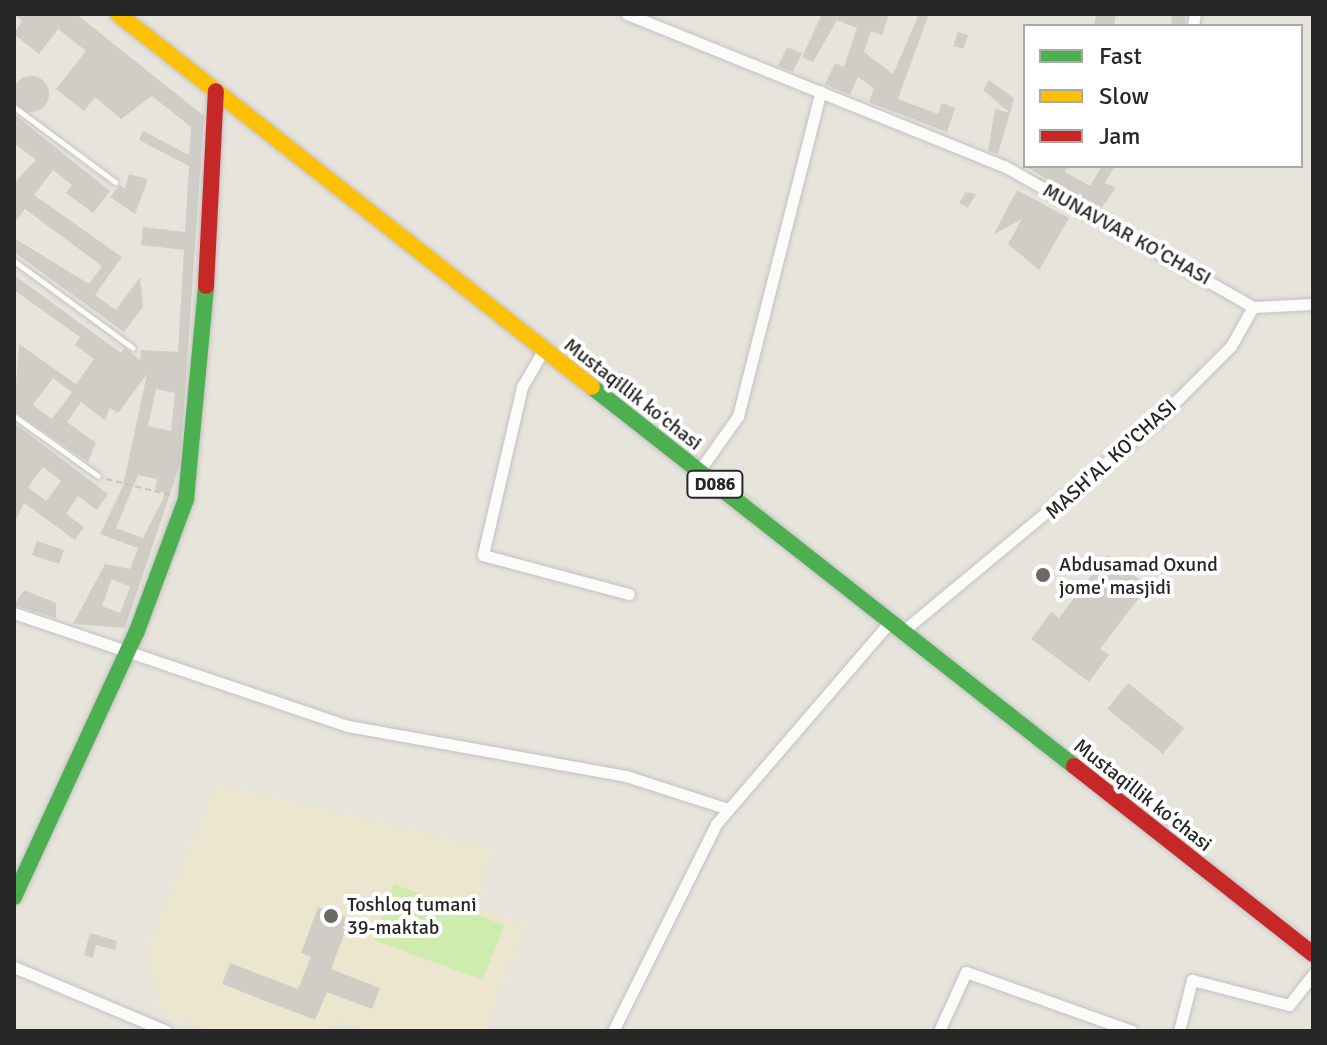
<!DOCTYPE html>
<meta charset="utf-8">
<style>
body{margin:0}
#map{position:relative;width:1327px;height:1045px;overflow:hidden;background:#e7e4dc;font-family:Signika,sans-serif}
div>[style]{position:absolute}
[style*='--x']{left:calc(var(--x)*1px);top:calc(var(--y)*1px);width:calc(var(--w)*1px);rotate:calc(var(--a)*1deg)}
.education>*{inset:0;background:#ece6ce}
.pitch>*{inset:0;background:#cdecad}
.building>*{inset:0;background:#d0cdc7}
.round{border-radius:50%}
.path>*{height:2px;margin-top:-1px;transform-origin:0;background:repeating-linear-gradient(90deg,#c5c4c3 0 6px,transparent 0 10px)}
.roads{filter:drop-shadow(0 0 2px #c3c2c2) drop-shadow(0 0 2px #c3c2c2)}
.lane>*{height:5px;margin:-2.5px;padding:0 2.5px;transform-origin:2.5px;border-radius:2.5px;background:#fbfbfa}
.street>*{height:11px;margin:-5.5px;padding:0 5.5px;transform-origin:5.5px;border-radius:5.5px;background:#fbfbfa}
.fast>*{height:16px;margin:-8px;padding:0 8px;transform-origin:8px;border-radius:8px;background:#4caf50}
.slow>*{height:16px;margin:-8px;padding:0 8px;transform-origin:8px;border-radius:8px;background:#ffc107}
.jam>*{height:16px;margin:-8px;padding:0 8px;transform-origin:8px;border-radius:8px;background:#c62828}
.dots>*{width:22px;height:22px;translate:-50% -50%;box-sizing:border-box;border:4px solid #fff;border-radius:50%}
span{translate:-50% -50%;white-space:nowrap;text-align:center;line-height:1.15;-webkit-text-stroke:8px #fff;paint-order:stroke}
.shield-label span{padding:2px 6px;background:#fff;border:2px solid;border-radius:6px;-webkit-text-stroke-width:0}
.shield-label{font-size:18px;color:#272727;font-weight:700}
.street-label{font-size:20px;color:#272727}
.poi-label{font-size:20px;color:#272727}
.left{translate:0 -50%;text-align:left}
.frame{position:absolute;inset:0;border:16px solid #272727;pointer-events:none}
.legend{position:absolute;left:1023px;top:24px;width:280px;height:144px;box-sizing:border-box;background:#fff;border:2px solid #a9a9a9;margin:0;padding:10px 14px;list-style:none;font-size:24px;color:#272727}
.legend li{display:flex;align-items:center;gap:16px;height:40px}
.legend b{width:40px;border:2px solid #a9a9a9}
</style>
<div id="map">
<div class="education">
<i style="clip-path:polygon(216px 784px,490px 849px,478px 906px,524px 926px,486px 1031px,369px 1031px,336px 1019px,326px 1031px,209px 1031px,160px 1009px,147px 951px)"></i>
</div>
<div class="pitch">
<i style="clip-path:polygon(394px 884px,504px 925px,483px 980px,373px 940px)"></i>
</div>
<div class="building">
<i style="clip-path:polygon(evenodd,14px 14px,76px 14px,204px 116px,180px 464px,125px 628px,73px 624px,105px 564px,130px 569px,138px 548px,100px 534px,123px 486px,147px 374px,118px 413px,110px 408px,105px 420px,81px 402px,67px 422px,96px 443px,88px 462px,14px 411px,19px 344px,76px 384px,94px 359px,75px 345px,80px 337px,14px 290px,14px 275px,121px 353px,124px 348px,140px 360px,141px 350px,178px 352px,184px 250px,141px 245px,143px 227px,185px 232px,189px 166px,139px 140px,143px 131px,189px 155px,191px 127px,152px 96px,121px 119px,95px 97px,84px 111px,56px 89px,86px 51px,58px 29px,39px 54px,14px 34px,22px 21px,14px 14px,53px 378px,72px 392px,52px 419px,33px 405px,53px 378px,14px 14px,156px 389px,175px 393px,171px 431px,148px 426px,156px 389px,14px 14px,138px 475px,157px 479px,155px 491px,166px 493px,143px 538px,116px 528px,138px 475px,14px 14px,112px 579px,130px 587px,120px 613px,102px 606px,112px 579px)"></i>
<i style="clip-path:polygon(822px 14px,889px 14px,882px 35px,871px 31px,864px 52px,893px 74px,919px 14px,928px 16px,898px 99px,938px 114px,942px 103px,955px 108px,947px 132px,869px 102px,874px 88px,858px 77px,850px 95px,825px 84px,835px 63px,844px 67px,857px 28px,837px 20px,813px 62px,802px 57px)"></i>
<i style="clip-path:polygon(1096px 14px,1116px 14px,1114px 26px,1094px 26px)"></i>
<i style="clip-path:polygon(1172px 14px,1186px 14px,1185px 26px,1171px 26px)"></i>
<i style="clip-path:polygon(958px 32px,968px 35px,963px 49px,953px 46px)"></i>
<i style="clip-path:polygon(787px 47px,802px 53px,793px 72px,778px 66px)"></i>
<i class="round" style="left:13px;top:76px;width:36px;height:36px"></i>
<i style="clip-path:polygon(989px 80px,1014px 98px,1010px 113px,983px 90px)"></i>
<i style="clip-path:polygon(995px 109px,1010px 113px,998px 154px,988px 151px)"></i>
<i style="clip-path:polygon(14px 114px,110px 191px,93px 213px,66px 193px,72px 185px,53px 170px,34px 195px,122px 257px,95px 295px,116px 310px,140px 277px,143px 307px,124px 332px,14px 252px,14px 238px,89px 284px,102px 266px,25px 209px,14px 224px,14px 183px,36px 160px,14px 143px)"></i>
<i style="clip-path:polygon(1025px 166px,1068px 166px,1065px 172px,1090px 186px,1102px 166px,1115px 166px,1105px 183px,1116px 188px,1100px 210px)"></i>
<i style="clip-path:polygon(129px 174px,148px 179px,135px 214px,110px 197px,120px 185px,125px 189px)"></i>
<i style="clip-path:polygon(1017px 190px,1069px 218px,1039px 270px,1008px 244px,1022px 219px,994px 234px)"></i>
<i style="clip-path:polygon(966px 192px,976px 194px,968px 208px,959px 203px)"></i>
<i style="clip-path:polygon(evenodd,14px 423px,108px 494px,97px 510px,78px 496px,66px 514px,84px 527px,75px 540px,24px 503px,14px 524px,14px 423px,43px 467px,61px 481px,46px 501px,28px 487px,43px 467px)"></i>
<i style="clip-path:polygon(37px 541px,64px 550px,59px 564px,32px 555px)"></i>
<i style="clip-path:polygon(1107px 555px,1148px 586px,1100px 649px,1109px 655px,1089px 682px,1031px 639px,1051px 612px,1059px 618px)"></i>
<i style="clip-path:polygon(24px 590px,56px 603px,56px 618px,14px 605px)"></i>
<i style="clip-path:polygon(1128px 683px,1184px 728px,1163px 754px,1107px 709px)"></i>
<i style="clip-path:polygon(318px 907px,350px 919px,331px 969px,380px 988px,372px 1009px,327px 992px,315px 1020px,222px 984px,230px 963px,298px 989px,311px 957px,301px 953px)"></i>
<i style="clip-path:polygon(90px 933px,117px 941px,115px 950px,96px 945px,93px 958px,84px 955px)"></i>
</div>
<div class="path">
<i style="--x:106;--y:479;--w:70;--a:14"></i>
</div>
<div class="roads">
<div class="lane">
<i style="--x:14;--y:107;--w:126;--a:36.6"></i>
<i style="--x:14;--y:261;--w:147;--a:36.2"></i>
<i style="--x:14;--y:416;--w:103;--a:35.5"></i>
</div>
<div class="street">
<i style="--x:627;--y:14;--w:406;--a:22"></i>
<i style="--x:1004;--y:166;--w:286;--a:29.5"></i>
<i style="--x:1193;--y:26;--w:12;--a:-81"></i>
<i style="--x:544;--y:349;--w:44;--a:120.1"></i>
<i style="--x:522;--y:387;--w:172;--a:103.1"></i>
<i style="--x:483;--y:555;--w:151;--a:15"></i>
<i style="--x:699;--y:471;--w:67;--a:-54.7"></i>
<i style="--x:738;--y:416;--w:335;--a:-75.7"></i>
<i style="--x:14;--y:613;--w:353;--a:18.7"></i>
<i style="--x:348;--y:726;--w:282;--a:10.2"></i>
<i style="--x:626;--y:776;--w:107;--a:17.9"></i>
<i style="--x:903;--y:631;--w:327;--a:-39.7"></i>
<i style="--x:1155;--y:422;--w:107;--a:-45"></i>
<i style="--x:1231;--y:346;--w:45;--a:-60.6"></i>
<i style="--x:1253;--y:307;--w:60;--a:-2.9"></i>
<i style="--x:14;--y:967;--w:165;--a:22.8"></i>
<i style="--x:613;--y:1031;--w:231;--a:-63.5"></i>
<i style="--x:716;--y:824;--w:267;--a:-49.3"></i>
<i style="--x:939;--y:1031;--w:65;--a:-65.4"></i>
<i style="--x:966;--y:972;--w:176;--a:19.6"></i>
<i style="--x:1179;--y:1031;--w:53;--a:-75.7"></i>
<i style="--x:1192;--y:980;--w:100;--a:14.5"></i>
<i style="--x:1289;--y:1005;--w:39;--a:-52"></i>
</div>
<div class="fast">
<i style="--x:592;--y:387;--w:613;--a:38.18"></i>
<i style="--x:14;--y:897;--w:293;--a:-65.2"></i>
<i style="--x:137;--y:631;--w:141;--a:-69.6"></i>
<i style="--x:186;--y:499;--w:214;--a:-84.6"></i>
</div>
<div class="slow">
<i style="--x:118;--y:14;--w:603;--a:38.2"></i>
</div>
<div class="jam">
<i style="--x:206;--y:286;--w:195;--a:-87.1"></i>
<i style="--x:1074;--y:766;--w:304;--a:38.2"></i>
</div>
</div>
<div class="dots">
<i style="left:1043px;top:575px;background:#6a6966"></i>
<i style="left:331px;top:916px;background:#6a6966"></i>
</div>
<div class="shield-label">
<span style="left:715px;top:484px">D086</span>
</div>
<div class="street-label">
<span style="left:1127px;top:234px;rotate:29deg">MUNAVVAR KO'CHASI</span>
<span style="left:633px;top:394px;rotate:38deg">Mustaqillik koʻchasi</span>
<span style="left:1111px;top:459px;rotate:-42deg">MASH'AL KO'CHASI</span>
<span style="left:1143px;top:795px;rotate:38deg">Mustaqillik koʻchasi</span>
</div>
<div class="poi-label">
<span class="left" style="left:1059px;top:576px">Abdusamad Oxund<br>jome' masjidi</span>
<span class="left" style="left:347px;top:916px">Toshloq tumani<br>39-maktab</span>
</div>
<div class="frame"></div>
<ul class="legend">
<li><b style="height:10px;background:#4caf50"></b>Fast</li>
<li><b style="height:10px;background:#ffc107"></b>Slow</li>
<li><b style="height:10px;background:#c62828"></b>Jam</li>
</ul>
</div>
